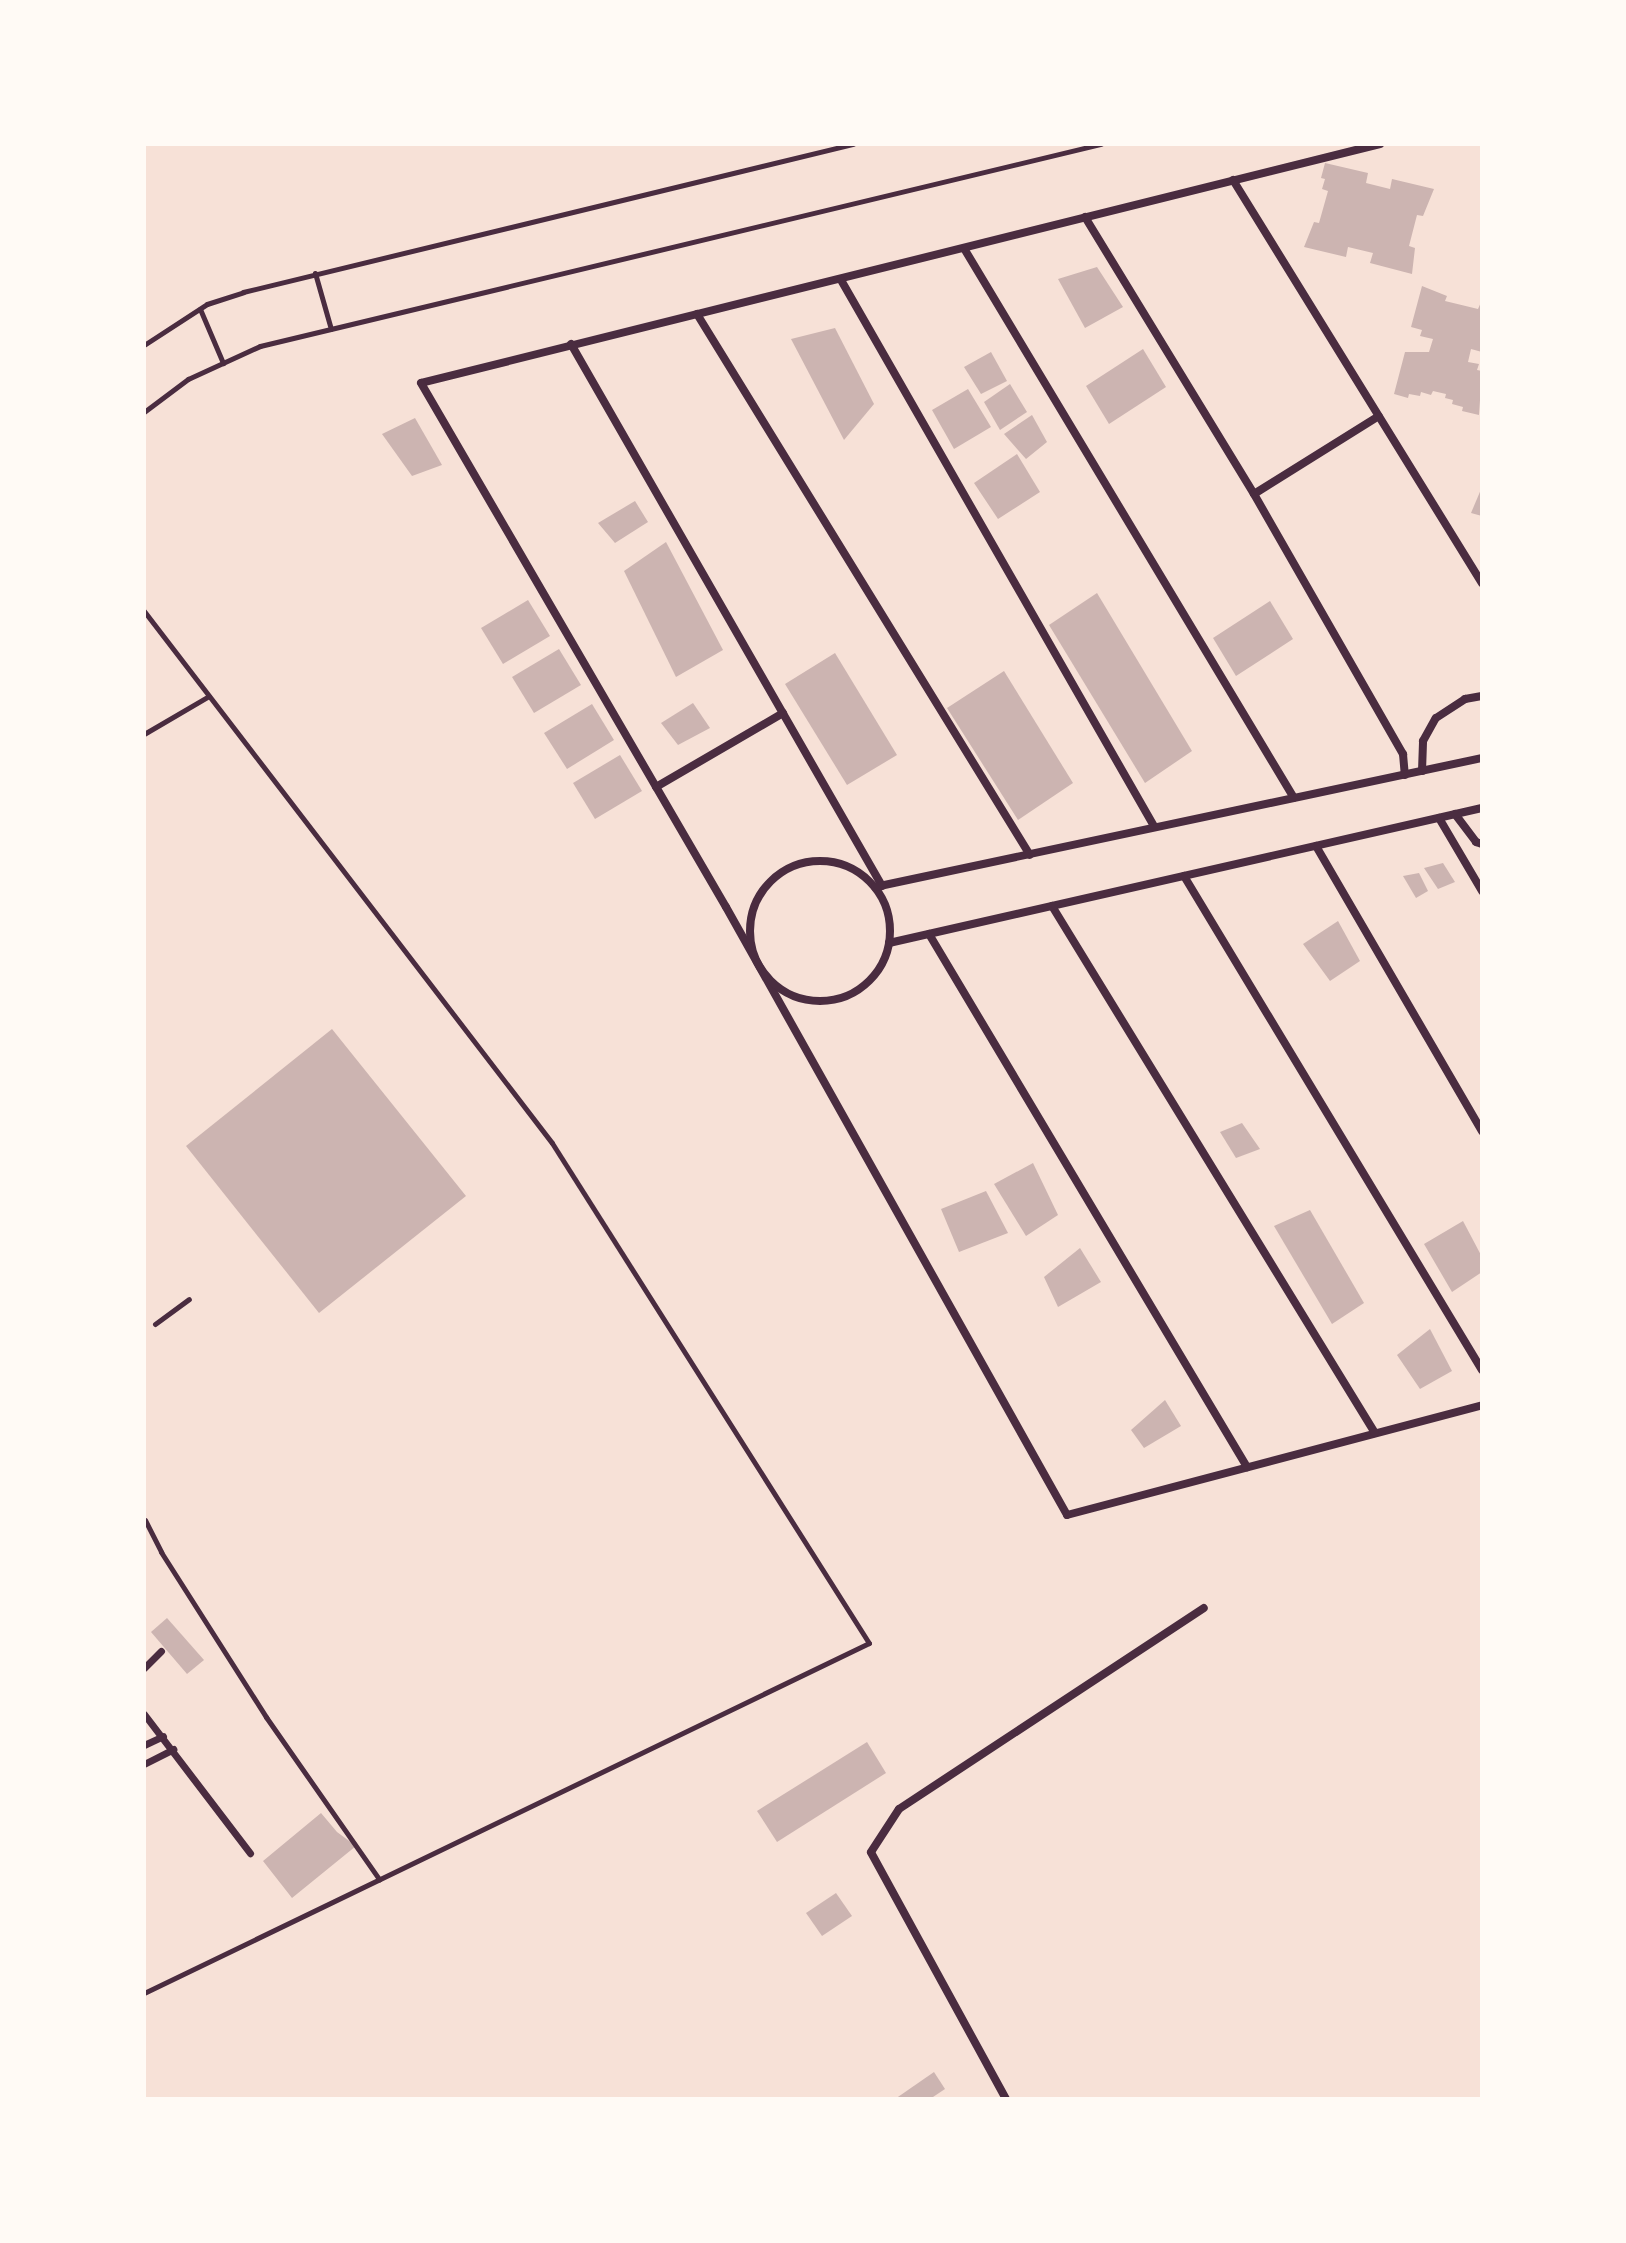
<!DOCTYPE html>
<style>
body{margin:0}
#map{position:relative;width:1626px;height:2243px;overflow:hidden;background:#f7e1d7;font-family:Montserrat,sans-serif}
div>[style]{position:absolute}
[style*='--x']{left:calc(var(--x)*1px);top:calc(var(--y)*1px);width:calc(var(--w)*1px);rotate:calc(var(--a)*1deg)}
.building>*{inset:0;background:#ccb4b1}
.service>*{height:5px;margin:-2.5px;padding:0 2.5px;transform-origin:2.5px;border-radius:2.5px;background:#4a2c40}
.pedestrian>*{height:7px;margin:-3.5px;padding:0 3.5px;transform-origin:3.5px;border-radius:3.5px;background:#4a2c40}
.minor>*{height:8px;margin:-4px;padding:0 4px;transform-origin:4px;border-radius:4px;background:#4a2c40}
.minor>.ring{margin:-4px;padding:0;box-sizing:content-box;background:none;border:8px solid #4a2c40;border-radius:50%}
span{translate:-50% -50%;white-space:nowrap;text-align:center;line-height:1.15;-webkit-text-stroke:7px #fffaf5;paint-order:stroke}
.frame{position:absolute;inset:0;border:146px solid #fffaf5;pointer-events:none}
</style>
<div id="map">
<div class="building">
<i style="clip-path:polygon(1325px 163px,1368px 173px,1366px 183px,1390px 189px,1392px 179px,1434px 189px,1423px 216px,1417px 215px,1409px 246px,1415px 248px,1412px 274px,1370px 263px,1373px 253px,1348px 247px,1346px 257px,1304px 247px,1314px 222px,1319px 223px,1328px 191px,1322px 189px,1325px 179px,1321px 178px)"></i>
<i style="clip-path:polygon(1097px 267px,1123px 307px,1085px 328px,1058px 279px)"></i>
<i style="clip-path:polygon(1422px 286px,1447px 296px,1445px 301px,1478px 309px,1482px 300px,1482px 352px,1471px 349px,1468px 362px,1479px 364px,1477px 370px,1482px 371px,1479px 415px,1462px 411px,1463px 407px,1452px 404px,1453px 400px,1445px 398px,1446px 394px,1433px 391px,1431px 395px,1421px 392px,1420px 396px,1409px 394px,1408px 398px,1394px 394px,1405px 352px,1429px 352px,1433px 339px,1420px 336px,1422px 330px,1411px 327px)"></i>
<i style="clip-path:polygon(835px 328px,874px 404px,844px 440px,791px 339px)"></i>
<i style="clip-path:polygon(1143px 349px,1166px 387px,1109px 424px,1086px 386px)"></i>
<i style="clip-path:polygon(991px 352px,1007px 381px,981px 394px,964px 367px)"></i>
<i style="clip-path:polygon(1010px 384px,1027px 412px,1000px 430px,984px 402px)"></i>
<i style="clip-path:polygon(968px 389px,991px 427px,954px 449px,932px 410px)"></i>
<i style="clip-path:polygon(1032px 415px,1047px 442px,1026px 459px,1004px 434px)"></i>
<i style="clip-path:polygon(415px 418px,442px 465px,412px 476px,382px 434px)"></i>
<i style="clip-path:polygon(1017px 454px,1040px 492px,998px 519px,974px 483px)"></i>
<i style="clip-path:polygon(1482px 487px,1482px 516px,1471px 513px)"></i>
<i style="clip-path:polygon(635px 501px,648px 522px,615px 543px,598px 523px)"></i>
<i style="clip-path:polygon(666px 542px,723px 650px,676px 677px,624px 571px)"></i>
<i style="clip-path:polygon(1097px 593px,1192px 751px,1145px 783px,1049px 625px)"></i>
<i style="clip-path:polygon(528px 600px,550px 636px,503px 664px,481px 628px)"></i>
<i style="clip-path:polygon(1270px 601px,1293px 639px,1236px 676px,1213px 638px)"></i>
<i style="clip-path:polygon(559px 649px,581px 685px,534px 713px,512px 677px)"></i>
<i style="clip-path:polygon(835px 653px,897px 755px,847px 785px,785px 684px)"></i>
<i style="clip-path:polygon(1004px 671px,1073px 783px,1018px 820px,947px 708px)"></i>
<i style="clip-path:polygon(693px 703px,710px 728px,678px 745px,661px 723px)"></i>
<i style="clip-path:polygon(592px 704px,614px 740px,567px 769px,544px 733px)"></i>
<i style="clip-path:polygon(620px 755px,642px 791px,595px 819px,573px 783px)"></i>
<i style="clip-path:polygon(1443px 863px,1455px 882px,1438px 889px,1424px 868px)"></i>
<i style="clip-path:polygon(1419px 873px,1428px 891px,1416px 898px,1403px 876px)"></i>
<i style="clip-path:polygon(1338px 921px,1360px 961px,1330px 981px,1303px 944px)"></i>
<i style="clip-path:polygon(332px 1029px,466px 1196px,319px 1313px,186px 1146px)"></i>
<i style="clip-path:polygon(1242px 1123px,1260px 1149px,1236px 1158px,1220px 1132px)"></i>
<i style="clip-path:polygon(1033px 1163px,1058px 1215px,1026px 1236px,994px 1184px)"></i>
<i style="clip-path:polygon(986px 1191px,1008px 1233px,959px 1252px,941px 1209px)"></i>
<i style="clip-path:polygon(1310px 1210px,1364px 1303px,1332px 1324px,1274px 1226px)"></i>
<i style="clip-path:polygon(1463px 1221px,1482px 1257px,1482px 1272px,1452px 1292px,1424px 1244px)"></i>
<i style="clip-path:polygon(1080px 1248px,1101px 1282px,1058px 1307px,1044px 1277px)"></i>
<i style="clip-path:polygon(1430px 1329px,1452px 1371px,1420px 1389px,1397px 1355px)"></i>
<i style="clip-path:polygon(1165px 1400px,1181px 1426px,1144px 1448px,1131px 1430px)"></i>
<i style="clip-path:polygon(167px 1618px,204px 1660px,187px 1674px,151px 1632px)"></i>
<i style="clip-path:polygon(867px 1742px,886px 1773px,777px 1842px,757px 1811px)"></i>
<i style="clip-path:polygon(321px 1813px,337px 1832px,356px 1846px,292px 1898px,263px 1861px)"></i>
<i style="clip-path:polygon(836px 1893px,852px 1916px,822px 1936px,806px 1913px)"></i>
<i style="clip-path:polygon(934px 2072px,945px 2089px,930px 2099px,895px 2099px)"></i>
</div>
<div class="service">
<i style="--x:315;--y:273;--w:58;--a:74.1"></i>
<i style="--x:200;--y:309;--w:59;--a:66.9"></i>
<i style="--x:144;--y:345;--w:75;--a:-33.1"></i>
<i style="--x:207;--y:304;--w:38;--a:-18"></i>
<i style="--x:243;--y:292;--w:628;--a:-13.64"></i>
<i style="--x:144;--y:412;--w:55;--a:-36.9"></i>
<i style="--x:188;--y:379;--w:79;--a:-24.6"></i>
<i style="--x:260;--y:346;--w:865;--a:-13.51"></i>
<i style="--x:144;--y:611;--w:670;--a:52.51"></i>
<i style="--x:552;--y:1143;--w:592;--a:57.63"></i>
<i style="--x:869;--y:1643;--w:805;--a:154.23"></i>
<i style="--x:144;--y:734;--w:75;--a:-30.3"></i>
<i style="--x:155;--y:1324;--w:42;--a:-36.3"></i>
<i style="--x:145;--y:1520;--w:36;--a:63"></i>
<i style="--x:161;--y:1552;--w:196;--a:57.5"></i>
<i style="--x:266;--y:1717;--w:198;--a:55.1"></i>
</div>
<div class="pedestrian">
<i style="--x:144;--y:1668;--w:24;--a:-45"></i>
<i style="--x:144;--y:1714;--w:175;--a:52.7"></i>
<i style="--x:144;--y:1745;--w:21;--a:-25"></i>
<i style="--x:144;--y:1764;--w:33;--a:-27"></i>
</div>
<div class="minor">
<i style="--x:1380;--y:144;--w:988;--a:166.01"></i>
<i style="--x:421;--y:383;--w:606;--a:59.8"></i>
<i style="--x:726;--y:907;--w:697;--a:60.71"></i>
<i style="--x:1067;--y:1515;--w:429;--a:-14.8"></i>
<i style="--x:1233;--y:180;--w:474;--a:58.3"></i>
<i style="--x:1085;--y:217;--w:324;--a:58.6"></i>
<i style="--x:1254;--y:494;--w:300;--a:60.2"></i>
<i style="--x:1403;--y:754;--w:21;--a:85"></i>
<i style="--x:965;--y:250;--w:639;--a:59.02"></i>
<i style="--x:841;--y:280;--w:629;--a:60.18"></i>
<i style="--x:697;--y:314;--w:635;--a:58.39"></i>
<i style="--x:571;--y:344;--w:625;--a:60.15"></i>
<i style="--x:1254;--y:494;--w:147;--a:-32"></i>
<i style="--x:1422;--y:771;--w:30;--a:-88"></i>
<i style="--x:1423;--y:741;--w:26;--a:-61"></i>
<i style="--x:1436;--y:718;--w:35;--a:-33"></i>
<i style="--x:1465;--y:699;--w:17;--a:-10"></i>
<i style="--x:656;--y:787;--w:147;--a:-30.2"></i>
<i style="--x:1455;--y:814;--w:35;--a:53"></i>
<i style="--x:1476;--y:842;--w:6;--a:18"></i>
<i style="--x:1439;--y:818;--w:85;--a:59.5"></i>
<i style="--x:1316;--y:846;--w:330;--a:59.8"></i>
<i class="ring" style="left:750px;top:861px;width:132px;height:132px"></i>
<i style="--x:1184;--y:876;--w:577;--a:58.9"></i>
<i style="--x:875;--y:887;--w:621;--a:-12"></i>
<i style="--x:1052;--y:906;--w:618;--a:58.5"></i>
<i style="--x:929;--y:934;--w:621;--a:59.18"></i>
<i style="--x:889;--y:943;--w:608;--a:-12.83"></i>
<i style="--x:1006;--y:2099;--w:281;--a:-118.7"></i>
<i style="--x:871;--y:1852;--w:51;--a:-56.9"></i>
<i style="--x:899;--y:1809;--w:365;--a:-33.4"></i>
</div>
<div class="frame"></div>
</div>
